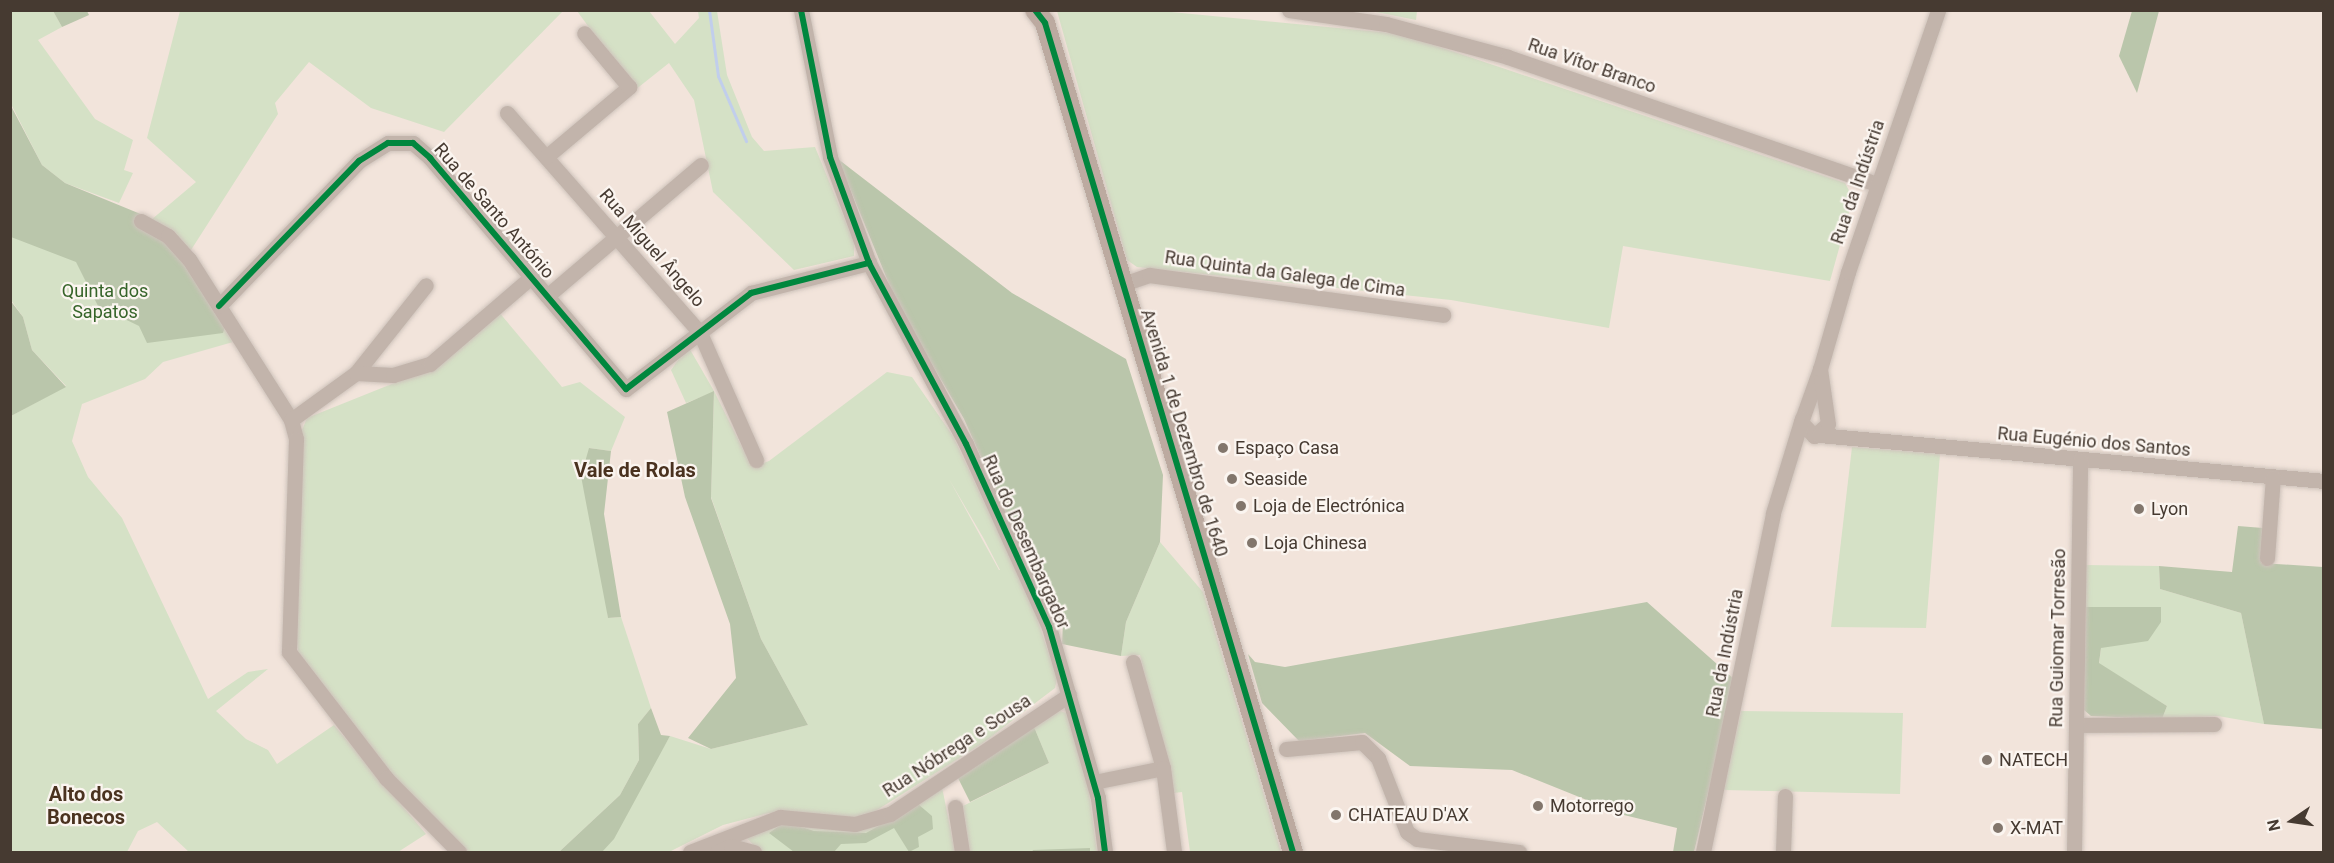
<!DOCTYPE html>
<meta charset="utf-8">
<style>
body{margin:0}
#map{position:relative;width:2334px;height:863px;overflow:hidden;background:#f2e4db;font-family:Roboto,sans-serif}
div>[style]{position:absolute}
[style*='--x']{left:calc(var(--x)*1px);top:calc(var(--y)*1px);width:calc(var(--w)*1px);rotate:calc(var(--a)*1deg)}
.green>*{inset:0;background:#d5e1c6}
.forest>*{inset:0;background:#bac6ab}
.stream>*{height:3px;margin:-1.5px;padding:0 1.5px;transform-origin:1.5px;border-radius:1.5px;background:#c1ceec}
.roads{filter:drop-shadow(0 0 2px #cec3bb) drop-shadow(0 0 2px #cec3bb)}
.minor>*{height:15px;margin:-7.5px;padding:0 7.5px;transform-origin:7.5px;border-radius:7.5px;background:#c2b4ab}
.major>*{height:20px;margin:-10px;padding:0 10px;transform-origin:10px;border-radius:10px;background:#bcaaa0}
.cycleway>*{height:6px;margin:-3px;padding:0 3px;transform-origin:3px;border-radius:3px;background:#00873e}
.dots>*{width:16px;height:16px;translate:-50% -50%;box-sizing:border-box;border:3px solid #fbf5f0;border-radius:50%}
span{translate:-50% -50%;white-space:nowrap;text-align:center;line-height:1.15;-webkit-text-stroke:4.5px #fbf5f0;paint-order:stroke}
.street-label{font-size:18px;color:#463a31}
.park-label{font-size:18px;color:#366429}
.poi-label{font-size:18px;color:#463a31}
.left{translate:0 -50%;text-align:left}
.neighbourhood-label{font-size:20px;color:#4a321f;font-weight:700}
.frame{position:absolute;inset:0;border:12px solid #463a31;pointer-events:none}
.north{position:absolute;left:2262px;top:791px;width:60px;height:60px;-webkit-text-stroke:4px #fbf5f0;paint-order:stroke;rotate:257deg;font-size:16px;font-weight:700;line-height:24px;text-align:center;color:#463a31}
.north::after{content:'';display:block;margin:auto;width:21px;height:27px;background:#463a31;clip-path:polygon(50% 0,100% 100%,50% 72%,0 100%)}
</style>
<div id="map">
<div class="green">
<i style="clip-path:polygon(10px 11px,53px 11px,62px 27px,38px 40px,95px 119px,133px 140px,124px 170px,133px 173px,119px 203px,65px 183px,42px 165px,11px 104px)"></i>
<i style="clip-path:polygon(180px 11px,563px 11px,444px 132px,371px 108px,309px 62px,275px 103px,278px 114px,191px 250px,151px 220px,196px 182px,147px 138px)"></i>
<i style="clip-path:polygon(577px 11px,649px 11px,675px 44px,699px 18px,698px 11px,717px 11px,727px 75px,752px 137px,764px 151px,815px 147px,854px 242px,854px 256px,794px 270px,713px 192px,694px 100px,669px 63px,635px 90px)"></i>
<i style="clip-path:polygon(1057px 11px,1161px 11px,1401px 34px,1845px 183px,1853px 198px,1830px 281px,1623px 246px,1609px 328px,1451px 300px,1137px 267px,1127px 260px)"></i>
<i style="clip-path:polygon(1371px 11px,1417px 11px,1416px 20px)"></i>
<i style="clip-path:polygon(10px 121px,33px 177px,166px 241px,233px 342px,163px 362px,145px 379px,82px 404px,72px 441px,88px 477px,122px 518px,208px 699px,248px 672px,268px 669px,216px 711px,246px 739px,268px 750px,277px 764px,334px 725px,426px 834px,398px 852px,189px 852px,157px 822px,138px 831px,127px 852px,11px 852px,11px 416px,66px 386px,32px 350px,23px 317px,11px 300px)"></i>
<i style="clip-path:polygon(498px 311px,562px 387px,580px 382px,625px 417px,611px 451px,589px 448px,608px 618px,621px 617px,651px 708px,638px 724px,639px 760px,620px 795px,559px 852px,467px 852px,387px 769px,299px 658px,294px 624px,300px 435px,307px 418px,429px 369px)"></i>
<i style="clip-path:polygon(evenodd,688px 346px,714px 391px,752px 467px,769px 461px,887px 372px,912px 377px,953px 436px,1032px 604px,1057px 678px,1055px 688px,983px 743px,874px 812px,853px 819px,769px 813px,723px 825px,669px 852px,602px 852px,670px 736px,711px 749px,808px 725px,761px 639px,711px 497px,714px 392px,686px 403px,671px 370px,688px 346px,949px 479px,984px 539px,1000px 570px,999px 570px,949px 479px)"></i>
<i style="clip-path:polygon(1852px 447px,1940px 454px,1926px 628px,1831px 627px)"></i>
<i style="clip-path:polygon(1160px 542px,1203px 592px,1281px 852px,1190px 852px,1182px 792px,1174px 793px,1140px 655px,1121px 656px,1126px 622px)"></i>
<i style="clip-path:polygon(2085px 565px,2159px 566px,2160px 589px,2241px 613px,2264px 724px,2218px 716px,2162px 719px,2167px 706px,2099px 664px,2101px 648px,2160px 607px,2086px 607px)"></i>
<i style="clip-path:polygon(1060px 711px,1066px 713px,1088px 786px,1097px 852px,970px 852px,963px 806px,1049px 763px,1034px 727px)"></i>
<i style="clip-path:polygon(1741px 711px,1903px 713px,1900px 794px,1724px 790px)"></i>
<i style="clip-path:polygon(942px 787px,955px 852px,760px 852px,744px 835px,782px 821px,872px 827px)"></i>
</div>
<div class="forest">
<i style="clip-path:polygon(53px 11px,87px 11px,89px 15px,62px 27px)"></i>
<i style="clip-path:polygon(2132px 11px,2159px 11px,2137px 93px,2119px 56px)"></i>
<i style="clip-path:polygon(10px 104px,42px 165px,65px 183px,143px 215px,191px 250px,185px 257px,225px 327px,223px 333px,147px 343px,139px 326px,98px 306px,76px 262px,11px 237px)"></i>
<i style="clip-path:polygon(838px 159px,1012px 293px,1126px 359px,1163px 475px,1160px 542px,1126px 622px,1121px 656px,1062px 644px,1063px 622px,1048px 608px,964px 419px,898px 306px)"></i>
<i style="clip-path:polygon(10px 300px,23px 317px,32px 350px,66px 387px,11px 416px)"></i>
<i style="clip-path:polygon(714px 391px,711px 498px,761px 639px,808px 725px,711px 749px,688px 738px,736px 678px,730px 624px,685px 497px,667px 412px)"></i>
<i style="clip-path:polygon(589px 448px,611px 451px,604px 514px,621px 617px,608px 618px,584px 492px,581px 476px)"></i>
<i style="clip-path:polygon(2238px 526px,2263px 528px,2261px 563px,2323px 567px,2323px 729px,2264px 724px,2241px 613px,2160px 589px,2159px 566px,2232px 572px)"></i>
<i style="clip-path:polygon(1647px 602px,1735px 680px,1694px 852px,1673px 852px,1677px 828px,1624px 815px,1512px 770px,1410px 766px,1365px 733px,1299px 741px,1262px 703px,1248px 654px,1255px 662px,1285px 667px)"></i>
<i style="clip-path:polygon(2086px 607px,2161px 607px,2161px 622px,2148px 641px,2101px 648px,2099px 663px,2167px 706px,2162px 719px,2091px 716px,2084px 710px)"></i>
<i style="clip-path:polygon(651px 708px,661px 735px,670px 736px,614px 839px,602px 852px,559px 852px,620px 795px,639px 760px,638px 724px)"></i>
<i style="clip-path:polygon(1034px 727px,1049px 763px,970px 802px,958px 778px)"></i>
<i style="clip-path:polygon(918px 804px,932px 816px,933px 829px,918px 837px,919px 847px,909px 852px,894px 828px,866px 843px,841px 844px,834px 852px,794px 852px,769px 833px,785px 822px,814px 831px,866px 833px)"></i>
<i style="clip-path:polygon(1090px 848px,1090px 852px,1032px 852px,1033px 850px)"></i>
</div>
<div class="stream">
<i style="--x:709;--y:10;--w:67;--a:82.2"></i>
<i style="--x:718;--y:76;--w:71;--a:66.7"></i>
</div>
<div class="roads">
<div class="minor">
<i style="--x:801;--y:10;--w:150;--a:78.8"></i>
<i style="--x:830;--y:157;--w:113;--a:69.8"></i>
<i style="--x:869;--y:263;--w:205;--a:61.8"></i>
<i style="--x:966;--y:444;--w:201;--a:65.6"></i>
<i style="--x:1049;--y:627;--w:178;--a:74"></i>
<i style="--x:1098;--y:798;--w:54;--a:82.6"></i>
<i style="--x:1289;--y:10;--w:98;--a:8.2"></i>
<i style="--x:1386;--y:24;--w:126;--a:15.1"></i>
<i style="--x:1508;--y:57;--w:389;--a:19"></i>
<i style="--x:507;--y:113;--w:293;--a:48.7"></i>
<i style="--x:700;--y:333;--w:139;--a:66.2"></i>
<i style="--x:546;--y:157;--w:109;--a:-40.1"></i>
<i style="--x:629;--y:87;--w:70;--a:-129.8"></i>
<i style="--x:141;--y:221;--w:31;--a:29"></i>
<i style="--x:168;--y:236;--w:31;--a:48"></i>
<i style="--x:189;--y:259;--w:191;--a:57.6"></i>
<i style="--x:291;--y:420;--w:20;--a:75"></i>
<i style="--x:296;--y:439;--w:213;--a:91.9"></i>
<i style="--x:289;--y:652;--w:159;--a:52.4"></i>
<i style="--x:386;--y:778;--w:104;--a:45.4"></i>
<i style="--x:1123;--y:284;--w:28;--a:-19"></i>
<i style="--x:1149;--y:275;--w:297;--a:7.7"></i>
<i style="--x:547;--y:296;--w:202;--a:-40.4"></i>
<i style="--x:219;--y:306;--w:202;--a:-46"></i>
<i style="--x:359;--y:161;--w:34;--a:-32"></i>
<i style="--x:388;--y:143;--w:25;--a:0"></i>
<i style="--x:413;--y:143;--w:23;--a:41"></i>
<i style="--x:430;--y:158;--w:303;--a:49.7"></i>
<i style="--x:626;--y:389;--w:158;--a:-37.5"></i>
<i style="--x:751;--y:293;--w:122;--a:-14.3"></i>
<i style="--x:1820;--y:369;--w:56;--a:109.7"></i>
<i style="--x:1801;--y:422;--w:19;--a:47"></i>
<i style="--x:1814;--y:436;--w:18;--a:-41"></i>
<i style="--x:1828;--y:424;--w:56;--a:-98.3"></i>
<i style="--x:1820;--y:369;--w:101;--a:-73.9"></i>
<i style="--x:1848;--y:272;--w:277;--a:-71"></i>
<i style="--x:356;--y:373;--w:112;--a:-51.5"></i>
<i style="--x:291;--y:420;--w:80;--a:-35.9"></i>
<i style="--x:356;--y:373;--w:37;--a:3"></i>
<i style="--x:393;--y:375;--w:39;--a:-17"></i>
<i style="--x:430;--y:364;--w:133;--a:-40.7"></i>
<i style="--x:1819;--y:435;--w:507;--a:5.2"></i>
<i style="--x:2267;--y:558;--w:81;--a:-85.8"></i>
<i style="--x:1133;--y:662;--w:110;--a:74.2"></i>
<i style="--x:2076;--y:725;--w:138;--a:-0.4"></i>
<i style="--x:1286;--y:749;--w:76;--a:-5.3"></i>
<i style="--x:1362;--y:742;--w:23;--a:45"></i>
<i style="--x:1378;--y:758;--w:79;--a:68.6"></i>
<i style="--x:1407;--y:832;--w:12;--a:35"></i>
<i style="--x:1417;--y:839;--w:103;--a:7.3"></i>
<i style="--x:1094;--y:782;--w:70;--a:-11.5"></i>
<i style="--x:1163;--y:768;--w:85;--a:82.5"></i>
<i style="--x:955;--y:807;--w:46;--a:81.2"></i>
<i style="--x:690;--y:852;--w:97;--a:-21.3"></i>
<i style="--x:780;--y:817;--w:75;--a:5.3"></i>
<i style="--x:855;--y:824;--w:36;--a:-16"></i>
<i style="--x:890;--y:814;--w:215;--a:-33.6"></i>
<i style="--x:717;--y:852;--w:15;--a:-23"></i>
<i style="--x:731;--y:846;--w:24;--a:15"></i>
<i style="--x:1703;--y:852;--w:346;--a:-78.3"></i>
<i style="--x:1773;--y:513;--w:99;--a:-73"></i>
<i style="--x:1783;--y:852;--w:56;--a:-88"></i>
<i style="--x:2074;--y:852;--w:392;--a:-89.1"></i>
</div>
<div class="major">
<i style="--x:1035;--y:10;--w:16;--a:52"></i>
<i style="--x:1045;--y:23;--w:865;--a:73.35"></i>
</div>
</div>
<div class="cycleway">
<i style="--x:801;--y:10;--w:150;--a:78.8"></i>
<i style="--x:830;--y:157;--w:113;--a:69.8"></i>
<i style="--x:869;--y:263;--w:205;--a:61.8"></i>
<i style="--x:966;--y:444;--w:201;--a:65.6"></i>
<i style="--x:1049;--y:627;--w:178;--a:74"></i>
<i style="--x:1098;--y:798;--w:54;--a:82.6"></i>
<i style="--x:1035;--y:10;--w:16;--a:52"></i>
<i style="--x:1045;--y:23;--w:865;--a:73.35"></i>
<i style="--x:219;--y:306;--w:202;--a:-46"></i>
<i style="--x:359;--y:161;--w:34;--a:-32"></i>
<i style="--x:388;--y:143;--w:25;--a:0"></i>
<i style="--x:413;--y:143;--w:23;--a:41"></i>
<i style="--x:430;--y:158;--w:303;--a:49.7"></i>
<i style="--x:626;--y:389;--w:158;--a:-37.5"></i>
<i style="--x:751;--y:293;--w:122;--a:-14.3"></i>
</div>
<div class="dots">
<i style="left:1223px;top:448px;background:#82766c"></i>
<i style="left:1232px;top:479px;background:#82766c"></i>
<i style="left:1241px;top:506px;background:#82766c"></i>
<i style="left:2139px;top:509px;background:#82766c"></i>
<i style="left:1252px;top:543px;background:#82766c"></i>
<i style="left:1987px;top:760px;background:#82766c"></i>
<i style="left:1538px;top:806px;background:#82766c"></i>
<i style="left:1336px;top:815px;background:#82766c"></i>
<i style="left:1998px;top:828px;background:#82766c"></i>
</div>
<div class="street-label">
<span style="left:1592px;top:66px;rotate:19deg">Rua Vítor Branco</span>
<span style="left:1858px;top:182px;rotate:-71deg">Rua da Indústria</span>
<span style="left:494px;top:211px;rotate:49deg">Rua de Santo António</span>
<span style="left:652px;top:248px;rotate:49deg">Rua Miguel Ângelo</span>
<span style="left:1285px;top:274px;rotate:8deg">Rua Quinta da Galega de Cima</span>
<span style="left:1184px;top:433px;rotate:73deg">Avenida 1 de Dezembro de 1640</span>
<span style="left:2094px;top:442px;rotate:5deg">Rua Eugénio dos Santos</span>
<span style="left:1026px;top:542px;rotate:66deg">Rua do Desembargador</span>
<span style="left:2058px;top:638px;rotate:-89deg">Rua Guiomar Torresão</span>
<span style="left:1725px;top:653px;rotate:-79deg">Rua da Indústria</span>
<span style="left:957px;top:746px;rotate:-33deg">Rua Nóbrega e Sousa</span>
</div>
<div class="park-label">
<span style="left:105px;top:302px">Quinta dos<br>Sapatos</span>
</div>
<div class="poi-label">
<span class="left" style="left:1235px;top:448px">Espaço Casa</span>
<span class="left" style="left:1244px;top:479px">Seaside</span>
<span class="left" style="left:1253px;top:506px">Loja de Electrónica</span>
<span class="left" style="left:2151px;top:509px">Lyon</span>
<span class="left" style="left:1264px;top:543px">Loja Chinesa</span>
<span class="left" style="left:1999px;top:760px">NATECH</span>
<span class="left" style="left:1550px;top:806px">Motorrego</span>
<span class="left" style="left:1348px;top:815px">CHATEAU D'AX</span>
<span class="left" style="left:2010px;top:828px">X-MAT</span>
</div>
<div class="neighbourhood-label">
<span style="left:635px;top:470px">Vale de Rolas</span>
<span style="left:86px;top:806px">Alto dos<br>Bonecos</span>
</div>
<div class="frame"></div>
<div class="north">N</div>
</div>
